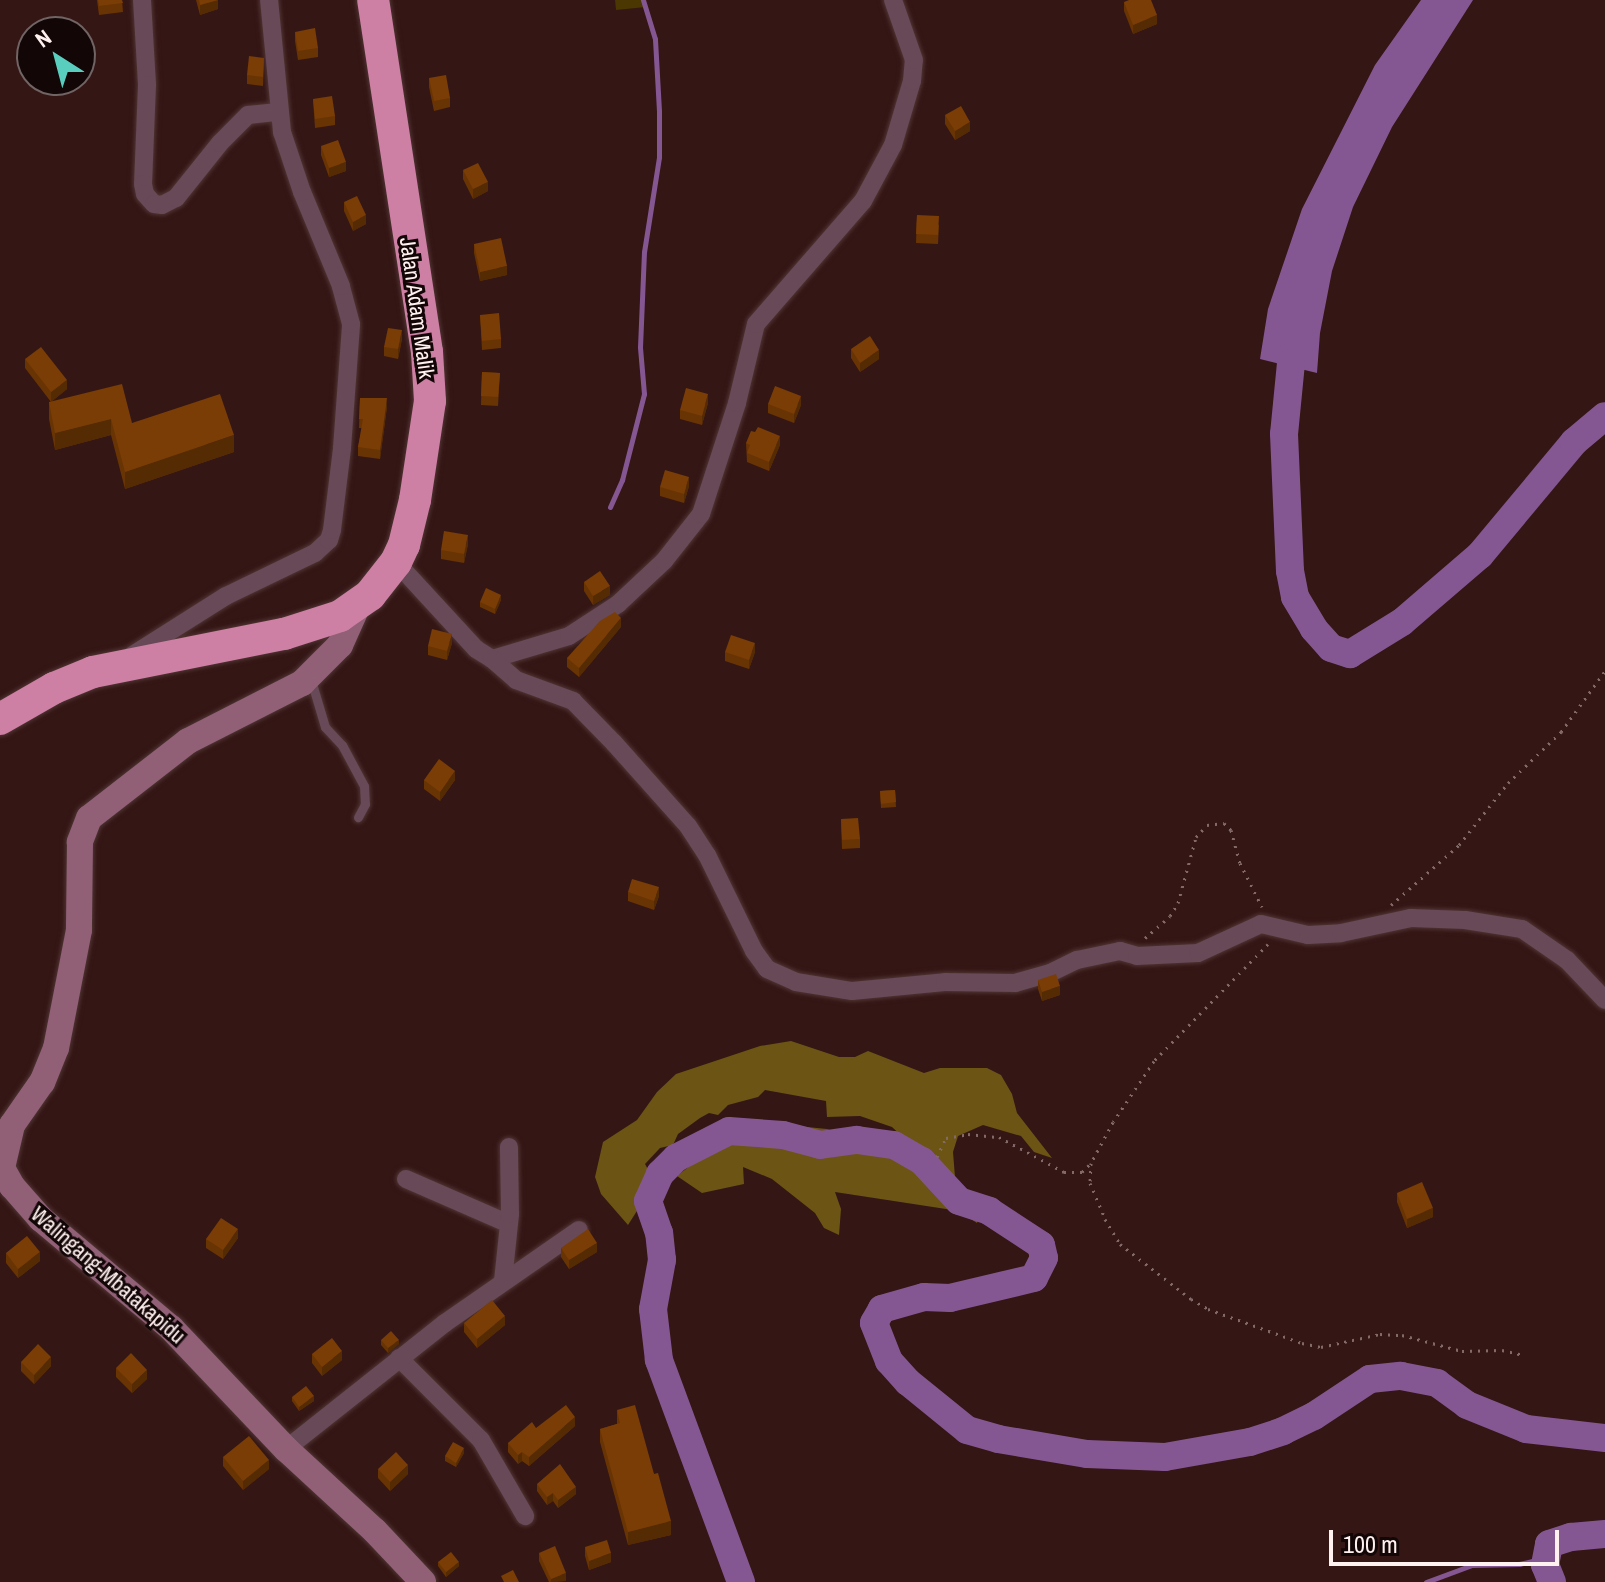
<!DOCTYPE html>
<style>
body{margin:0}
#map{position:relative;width:1605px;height:1582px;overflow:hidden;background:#341615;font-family:"Archivo Narrow",sans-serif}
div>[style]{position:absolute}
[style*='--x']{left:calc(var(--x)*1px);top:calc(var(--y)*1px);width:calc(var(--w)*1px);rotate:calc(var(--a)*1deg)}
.green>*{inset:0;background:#4a3701}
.forest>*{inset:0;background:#6c5415}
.water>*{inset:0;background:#855792}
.stream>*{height:5px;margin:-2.5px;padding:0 2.5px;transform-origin:2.5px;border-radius:2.5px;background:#855792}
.river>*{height:28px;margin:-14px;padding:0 14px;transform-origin:14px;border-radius:14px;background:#855792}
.path>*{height:3px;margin-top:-1.5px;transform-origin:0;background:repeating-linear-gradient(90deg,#826a69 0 2px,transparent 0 8px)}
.roads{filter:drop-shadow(0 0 2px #503534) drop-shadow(0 0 2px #503534)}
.lane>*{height:9px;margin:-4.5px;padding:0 4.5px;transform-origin:4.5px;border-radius:4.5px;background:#684957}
.street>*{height:18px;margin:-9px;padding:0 9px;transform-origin:9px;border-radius:9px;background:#684957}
.secondary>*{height:26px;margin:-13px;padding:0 13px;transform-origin:13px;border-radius:13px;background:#916077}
.highway>*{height:32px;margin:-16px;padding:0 16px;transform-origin:16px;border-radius:16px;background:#cd80a4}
.wall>*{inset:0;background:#693404}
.shaded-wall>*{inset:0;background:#552b04}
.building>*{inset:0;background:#7a3d05}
span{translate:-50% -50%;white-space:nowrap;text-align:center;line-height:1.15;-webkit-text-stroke:6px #130606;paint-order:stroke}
.street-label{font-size:22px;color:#fff1f0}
.north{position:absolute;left:16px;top:16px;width:80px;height:80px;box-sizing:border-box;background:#130606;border:2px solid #716464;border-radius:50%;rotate:324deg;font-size:22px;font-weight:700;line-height:32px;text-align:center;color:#fff1f0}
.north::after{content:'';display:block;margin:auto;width:28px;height:36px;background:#59cebe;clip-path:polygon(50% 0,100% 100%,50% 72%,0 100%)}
.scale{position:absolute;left:1329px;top:1530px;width:230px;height:36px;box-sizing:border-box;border:4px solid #fff1f0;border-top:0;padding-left:10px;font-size:24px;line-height:28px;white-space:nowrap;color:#fff1f0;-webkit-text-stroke:6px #130606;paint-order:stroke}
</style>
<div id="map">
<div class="green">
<i style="clip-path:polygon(615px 0,646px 0,646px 7px,616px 10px)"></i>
</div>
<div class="forest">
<i style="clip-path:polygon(791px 1041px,839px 1057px,855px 1057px,868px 1051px,924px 1073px,940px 1068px,987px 1068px,1001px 1075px,1012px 1094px,1017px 1113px,1052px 1158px,1034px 1152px,1021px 1136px,983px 1125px,958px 1136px,953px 1152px,955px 1177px,931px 1168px,929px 1161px,892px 1127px,860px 1116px,827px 1117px,826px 1101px,765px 1090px,758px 1097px,728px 1105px,718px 1115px,709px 1113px,700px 1118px,678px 1134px,673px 1145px,660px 1148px,645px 1164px,651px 1175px,642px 1203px,628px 1225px,601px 1194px,595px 1177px,603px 1142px,637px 1120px,657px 1092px,676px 1074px,760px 1046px)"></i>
<i style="clip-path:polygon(757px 1122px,827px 1129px,862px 1140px,961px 1196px,980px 1216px,977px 1223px,959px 1211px,835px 1192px,841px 1209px,839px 1235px,824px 1228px,815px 1213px,772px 1179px,743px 1167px,744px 1184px,702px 1193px,677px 1176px,728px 1136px)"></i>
</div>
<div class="water">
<i style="clip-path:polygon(1421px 0,1473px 0,1392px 127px,1353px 207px,1332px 271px,1320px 333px,1317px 373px,1260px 359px,1268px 309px,1302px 209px,1375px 65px)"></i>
</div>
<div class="stream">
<i style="--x:610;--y:507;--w:30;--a:-66"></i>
<i style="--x:622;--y:480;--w:89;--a:-75.7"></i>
<i style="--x:644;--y:394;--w:47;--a:-94.9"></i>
<i style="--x:640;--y:347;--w:95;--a:-87.6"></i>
<i style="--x:644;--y:252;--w:96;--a:-81"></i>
<i style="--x:659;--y:157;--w:46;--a:-90"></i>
<i style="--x:659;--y:111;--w:72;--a:-93.2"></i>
<i style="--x:655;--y:39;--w:41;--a:-107.1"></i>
<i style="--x:1426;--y:1582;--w:49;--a:-20.3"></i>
<i style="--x:1472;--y:1565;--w:47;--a:-1.2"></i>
<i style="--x:1519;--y:1564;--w:28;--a:-13"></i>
</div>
<div class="river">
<i style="--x:1298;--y:330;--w:34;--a:102"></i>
<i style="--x:1291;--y:363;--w:71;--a:95.6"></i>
<i style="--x:1284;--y:434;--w:137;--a:87.5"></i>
<i style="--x:1290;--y:571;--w:26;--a:79"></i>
<i style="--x:1295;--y:597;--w:37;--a:59"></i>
<i style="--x:1314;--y:629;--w:25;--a:48"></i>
<i style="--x:1331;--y:648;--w:20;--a:18"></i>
<i style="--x:1350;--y:654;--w:61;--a:-31.6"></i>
<i style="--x:1402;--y:622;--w:103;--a:-40.7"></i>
<i style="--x:1480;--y:555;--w:147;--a:-50.2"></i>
<i style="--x:1574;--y:442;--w:40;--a:-40"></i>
<i style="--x:741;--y:1582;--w:237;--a:-110.3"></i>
<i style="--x:659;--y:1360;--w:51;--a:-96.7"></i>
<i style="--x:653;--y:1309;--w:50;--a:-79.6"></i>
<i style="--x:662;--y:1260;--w:27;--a:-96"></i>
<i style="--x:659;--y:1233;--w:34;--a:-109"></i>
<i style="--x:648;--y:1201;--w:30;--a:-66"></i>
<i style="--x:660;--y:1174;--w:23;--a:-45"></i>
<i style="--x:676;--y:1158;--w:59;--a:-27"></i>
<i style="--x:729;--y:1131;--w:54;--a:4.2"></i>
<i style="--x:783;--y:1135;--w:38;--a:15"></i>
<i style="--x:820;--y:1145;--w:37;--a:-8"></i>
<i style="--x:857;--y:1140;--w:37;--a:8"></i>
<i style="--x:894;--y:1145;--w:32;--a:30"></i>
<i style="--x:922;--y:1161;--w:54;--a:47.2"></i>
<i style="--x:959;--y:1201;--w:32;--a:18"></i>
<i style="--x:989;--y:1211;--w:62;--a:33.2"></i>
<i style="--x:1041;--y:1245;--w:13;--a:77"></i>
<i style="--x:1044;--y:1258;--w:22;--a:117"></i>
<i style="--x:1034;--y:1278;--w:86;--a:166.6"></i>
<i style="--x:950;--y:1298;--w:26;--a:-178"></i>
<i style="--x:924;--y:1297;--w:44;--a:164.1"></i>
<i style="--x:882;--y:1309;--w:16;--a:120"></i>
<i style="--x:874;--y:1323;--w:41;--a:68.5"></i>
<i style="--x:889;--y:1361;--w:28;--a:48"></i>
<i style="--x:908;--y:1382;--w:76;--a:39.1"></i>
<i style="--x:967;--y:1430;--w:32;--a:16"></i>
<i style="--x:998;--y:1439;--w:90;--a:9.6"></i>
<i style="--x:1087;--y:1454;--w:78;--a:2.2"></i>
<i style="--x:1165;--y:1457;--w:86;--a:-10"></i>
<i style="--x:1250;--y:1442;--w:35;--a:-18"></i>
<i style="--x:1283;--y:1431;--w:34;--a:-26"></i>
<i style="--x:1314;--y:1416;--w:67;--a:-33.5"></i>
<i style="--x:1370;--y:1379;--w:31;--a:-6"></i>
<i style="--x:1401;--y:1376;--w:37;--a:11"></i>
<i style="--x:1437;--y:1383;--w:37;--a:36"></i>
<i style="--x:1467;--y:1405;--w:64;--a:22.1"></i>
<i style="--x:1526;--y:1429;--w:80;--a:6.5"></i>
<i style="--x:1552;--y:1582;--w:18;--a:-112"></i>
<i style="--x:1545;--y:1565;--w:21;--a:-79"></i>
<i style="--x:1549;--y:1544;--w:23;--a:-18"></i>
<i style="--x:1571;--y:1537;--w:34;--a:-5"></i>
</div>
<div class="path">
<i style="--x:1391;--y:905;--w:91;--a:-41.4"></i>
<i style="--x:1459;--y:845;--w:79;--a:-51.7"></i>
<i style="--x:1508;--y:783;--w:74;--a:-43.9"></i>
<i style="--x:1561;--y:732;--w:75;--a:-54.2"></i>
<i style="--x:1145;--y:938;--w:33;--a:-41"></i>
<i style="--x:1170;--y:916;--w:15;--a:-58"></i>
<i style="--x:1178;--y:903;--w:68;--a:-74.7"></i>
<i style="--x:1196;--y:837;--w:16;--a:-47"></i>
<i style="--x:1207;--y:825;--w:17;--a:-7"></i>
<i style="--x:1224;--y:823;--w:10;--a:45"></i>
<i style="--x:1231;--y:830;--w:34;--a:75"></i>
<i style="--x:1240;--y:863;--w:49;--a:63.4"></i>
<i style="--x:1268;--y:944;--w:163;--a:134.3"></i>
<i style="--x:1154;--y:1061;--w:73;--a:123.9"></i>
<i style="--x:1113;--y:1122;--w:47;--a:118.2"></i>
<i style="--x:1091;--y:1163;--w:20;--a:93"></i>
<i style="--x:1090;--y:1183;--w:39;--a:67"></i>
<i style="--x:1105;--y:1219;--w:29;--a:59"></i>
<i style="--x:1120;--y:1244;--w:90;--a:37.8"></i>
<i style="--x:1191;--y:1299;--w:20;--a:30"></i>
<i style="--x:1208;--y:1309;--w:100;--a:19.9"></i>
<i style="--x:1302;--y:1343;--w:19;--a:12"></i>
<i style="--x:1321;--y:1347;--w:60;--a:-12.4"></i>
<i style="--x:1380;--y:1334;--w:22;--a:3"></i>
<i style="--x:1402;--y:1335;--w:62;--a:14.9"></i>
<i style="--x:1462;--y:1351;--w:40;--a:-1.4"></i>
<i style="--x:1502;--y:1350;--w:23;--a:13"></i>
<i style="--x:937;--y:1157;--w:21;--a:-65"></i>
<i style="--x:946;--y:1138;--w:22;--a:-10"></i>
<i style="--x:968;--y:1134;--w:31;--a:6"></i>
<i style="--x:999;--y:1137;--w:74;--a:28.3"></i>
<i style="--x:1064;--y:1172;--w:18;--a:0"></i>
<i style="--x:1082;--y:1172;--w:13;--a:-45"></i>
</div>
<div class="roads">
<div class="lane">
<i style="--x:311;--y:680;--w:49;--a:73.4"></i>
<i style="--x:325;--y:727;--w:25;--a:47"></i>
<i style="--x:342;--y:745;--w:47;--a:61.8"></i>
<i style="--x:364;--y:786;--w:18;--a:87"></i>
<i style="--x:365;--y:804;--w:15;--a:118"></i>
</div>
<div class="street">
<i style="--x:142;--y:0;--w:85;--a:86.6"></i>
<i style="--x:147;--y:85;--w:99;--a:92.3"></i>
<i style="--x:143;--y:184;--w:10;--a:79"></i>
<i style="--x:145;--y:194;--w:13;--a:48"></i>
<i style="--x:154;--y:204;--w:8;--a:7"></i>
<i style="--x:162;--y:205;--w:16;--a:-27"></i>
<i style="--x:176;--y:198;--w:70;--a:-51.3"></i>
<i style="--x:220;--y:143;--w:40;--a:-45"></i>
<i style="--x:248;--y:115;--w:30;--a:-6"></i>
<i style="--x:396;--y:562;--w:118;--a:47.4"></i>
<i style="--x:476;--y:649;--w:19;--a:32"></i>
<i style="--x:492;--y:659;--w:80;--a:-16.6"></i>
<i style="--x:569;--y:636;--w:59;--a:-33.1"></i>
<i style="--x:618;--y:604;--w:63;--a:-43.1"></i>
<i style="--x:664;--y:561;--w:60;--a:-51.8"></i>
<i style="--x:701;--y:514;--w:117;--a:-72"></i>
<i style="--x:737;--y:403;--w:81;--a:-76.5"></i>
<i style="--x:756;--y:324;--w:163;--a:-49"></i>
<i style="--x:863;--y:201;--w:64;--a:-61.8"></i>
<i style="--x:893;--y:145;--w:67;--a:-73.5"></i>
<i style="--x:912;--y:81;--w:21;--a:-85"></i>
<i style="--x:914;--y:60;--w:64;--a:-109.3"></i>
<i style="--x:131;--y:656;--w:112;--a:-32.3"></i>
<i style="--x:226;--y:596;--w:99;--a:-25.8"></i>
<i style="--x:315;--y:553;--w:19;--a:-43"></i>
<i style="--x:329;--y:540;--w:10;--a:-73"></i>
<i style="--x:332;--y:530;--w:83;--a:-83"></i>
<i style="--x:342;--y:448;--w:124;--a:-85.8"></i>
<i style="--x:351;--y:324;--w:39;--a:-105"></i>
<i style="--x:341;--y:286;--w:102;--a:-112.5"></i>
<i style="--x:302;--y:192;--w:63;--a:-108.4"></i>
<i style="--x:282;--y:132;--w:133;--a:-95.6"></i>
<i style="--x:492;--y:659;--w:32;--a:41"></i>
<i style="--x:516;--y:680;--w:61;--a:20.2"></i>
<i style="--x:573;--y:701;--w:59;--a:45.7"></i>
<i style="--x:614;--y:743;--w:111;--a:48.3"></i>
<i style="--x:688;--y:826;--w:35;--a:57"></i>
<i style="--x:707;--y:855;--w:107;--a:63.9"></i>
<i style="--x:754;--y:951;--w:22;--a:54"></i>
<i style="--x:767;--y:969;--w:32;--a:24"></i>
<i style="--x:796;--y:982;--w:57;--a:9.1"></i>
<i style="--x:852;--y:991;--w:93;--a:-5.5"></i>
<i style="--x:945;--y:982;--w:70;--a:0.8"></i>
<i style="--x:1015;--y:983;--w:36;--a:-16"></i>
<i style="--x:1050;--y:973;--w:30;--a:-26"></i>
<i style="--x:1077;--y:960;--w:44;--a:-11.8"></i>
<i style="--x:1120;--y:951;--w:18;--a:16"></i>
<i style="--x:1137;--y:956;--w:61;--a:-2.8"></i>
<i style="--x:1198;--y:953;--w:69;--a:-24.7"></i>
<i style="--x:1261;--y:924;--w:48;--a:13.2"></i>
<i style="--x:1308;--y:935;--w:33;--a:-3"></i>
<i style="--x:1341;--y:933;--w:72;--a:-12.1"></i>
<i style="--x:1411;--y:918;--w:54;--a:2.1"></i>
<i style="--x:1465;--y:920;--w:58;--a:9"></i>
<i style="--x:1522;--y:929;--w:55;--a:34.6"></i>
<i style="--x:1567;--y:960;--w:55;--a:46.5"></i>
<i style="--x:406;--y:1179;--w:112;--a:23.6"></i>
<i style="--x:503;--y:1281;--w:67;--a:-84"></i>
<i style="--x:510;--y:1214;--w:67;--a:-90.9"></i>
<i style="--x:399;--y:1358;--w:116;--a:45"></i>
<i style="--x:481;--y:1440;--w:88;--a:59.9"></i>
<i style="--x:286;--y:1449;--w:203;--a:-38.4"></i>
<i style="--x:445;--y:1323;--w:163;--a:-34.8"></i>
</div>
<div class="secondary">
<i style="--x:358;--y:605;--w:44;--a:114.2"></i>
<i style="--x:340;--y:645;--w:54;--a:135"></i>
<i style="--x:302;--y:683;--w:128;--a:153"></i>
<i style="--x:188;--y:741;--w:125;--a:142.1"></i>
<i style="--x:89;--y:818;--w:26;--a:111"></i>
<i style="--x:80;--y:842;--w:88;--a:90.7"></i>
<i style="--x:79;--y:930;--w:120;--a:101"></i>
<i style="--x:56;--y:1048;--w:37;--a:112"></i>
<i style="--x:42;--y:1082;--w:52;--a:124.9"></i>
<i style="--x:12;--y:1125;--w:44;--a:103.1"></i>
<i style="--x:2;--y:1168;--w:21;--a:61"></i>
<i style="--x:12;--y:1186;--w:44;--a:48.7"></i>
<i style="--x:41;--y:1219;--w:170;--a:40"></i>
<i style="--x:171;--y:1328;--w:167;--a:46.5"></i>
<i style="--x:286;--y:1449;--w:121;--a:42.7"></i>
<i style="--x:375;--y:1531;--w:70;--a:46.7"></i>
</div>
<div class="highway">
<i style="--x:0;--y:719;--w:62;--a:-29.9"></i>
<i style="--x:54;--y:688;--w:42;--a:-22.3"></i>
<i style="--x:93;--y:672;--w:195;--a:-11.3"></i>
<i style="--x:284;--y:634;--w:59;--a:-17.8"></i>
<i style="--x:340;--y:616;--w:37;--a:-35"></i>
<i style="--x:370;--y:595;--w:42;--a:-51.8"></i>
<i style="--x:396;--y:562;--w:19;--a:-65"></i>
<i style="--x:404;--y:545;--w:46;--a:-76.3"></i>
<i style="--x:415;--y:500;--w:100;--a:-81.4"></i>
<i style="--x:430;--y:401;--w:49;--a:-93.5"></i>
<i style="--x:427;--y:352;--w:356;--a:-98.7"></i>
</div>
</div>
<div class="wall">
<i style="clip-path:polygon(97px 0,122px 0,123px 12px,99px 15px)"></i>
<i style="clip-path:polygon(196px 0,218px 0,218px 9px,200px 15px)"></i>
<i style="clip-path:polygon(1124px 2px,1157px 24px,1133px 34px,1124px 11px)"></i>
<i style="clip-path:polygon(295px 32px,318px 48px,318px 57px,298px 60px,295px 41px)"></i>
<i style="clip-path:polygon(264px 58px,263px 86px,247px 84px,247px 75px)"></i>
<i style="clip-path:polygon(429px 78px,450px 98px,450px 107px,434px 111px,429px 87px)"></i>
<i style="clip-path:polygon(313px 99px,335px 116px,335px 125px,315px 128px)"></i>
<i style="clip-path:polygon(945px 115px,970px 131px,955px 140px,945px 124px)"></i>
<i style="clip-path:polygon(321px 146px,346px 171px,329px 177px,321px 155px)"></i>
<i style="clip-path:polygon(463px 170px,488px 191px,473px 199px,463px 179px)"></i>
<i style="clip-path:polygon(344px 202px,366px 224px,353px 231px,344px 211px)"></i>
<i style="clip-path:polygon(917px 215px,939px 225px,938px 244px,916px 243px)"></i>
<i style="clip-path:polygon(474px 244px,507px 275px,480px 281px,474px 253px)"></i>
<i style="clip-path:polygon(480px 315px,501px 339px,501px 348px,482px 350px)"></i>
<i style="clip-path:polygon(402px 339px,398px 359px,384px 356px,384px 347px)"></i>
<i style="clip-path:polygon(851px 349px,879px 359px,860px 372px,851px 358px)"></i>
<i style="clip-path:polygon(25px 359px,67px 389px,51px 402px,234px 452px,125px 489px,111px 435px,55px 450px,49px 419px,49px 402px,51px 402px,25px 368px)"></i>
<i style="clip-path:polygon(482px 372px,500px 373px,498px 406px,481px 405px)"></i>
<i style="clip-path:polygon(360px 398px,387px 407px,380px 459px,358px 456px,358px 447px,362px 428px,359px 428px)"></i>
<i style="clip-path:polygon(708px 403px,702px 425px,680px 419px,680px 410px)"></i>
<i style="clip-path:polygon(768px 404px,801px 405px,794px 423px,768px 413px)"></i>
<i style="clip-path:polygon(746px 443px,780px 445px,769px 471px,747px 462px)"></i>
<i style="clip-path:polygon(689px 486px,684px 503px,660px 496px,660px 487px)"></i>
<i style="clip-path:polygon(468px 544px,464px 563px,441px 559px,441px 550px)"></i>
<i style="clip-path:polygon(584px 582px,610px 595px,593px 605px,584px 591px)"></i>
<i style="clip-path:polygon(501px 600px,495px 614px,480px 607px,480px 602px)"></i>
<i style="clip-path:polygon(621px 627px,579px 677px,567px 667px,567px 658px)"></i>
<i style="clip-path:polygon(452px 643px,447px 660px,428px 655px,428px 646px)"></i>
<i style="clip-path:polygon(725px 652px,755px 652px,749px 669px,725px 661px)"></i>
<i style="clip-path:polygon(424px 780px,455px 780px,440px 801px,424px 789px)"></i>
<i style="clip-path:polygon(895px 790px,896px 807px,881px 808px,880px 791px)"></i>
<i style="clip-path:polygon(841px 819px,860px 839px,860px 848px,842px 849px)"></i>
<i style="clip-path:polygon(628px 892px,659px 896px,654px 910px,628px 901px)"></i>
<i style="clip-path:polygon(1038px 980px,1060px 995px,1042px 1001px,1038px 989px)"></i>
<i style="clip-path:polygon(1397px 1193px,1433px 1217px,1407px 1228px,1397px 1202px)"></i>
<i style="clip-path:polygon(238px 1238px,223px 1259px,206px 1248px,206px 1239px)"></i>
<i style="clip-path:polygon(561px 1248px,597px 1252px,569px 1269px,561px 1257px)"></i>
<i style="clip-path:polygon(6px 1253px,40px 1261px,18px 1278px,6px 1263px)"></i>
<i style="clip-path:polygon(464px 1323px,505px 1325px,477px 1348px,464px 1332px)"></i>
<i style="clip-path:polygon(381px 1340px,399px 1344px,388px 1353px,381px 1345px)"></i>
<i style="clip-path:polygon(312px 1354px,342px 1360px,322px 1376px,312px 1363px)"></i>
<i style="clip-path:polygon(21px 1362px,51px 1366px,34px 1384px,21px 1371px)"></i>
<i style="clip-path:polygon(116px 1368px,147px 1379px,132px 1393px,116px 1377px)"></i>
<i style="clip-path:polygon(292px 1397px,314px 1401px,299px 1411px,292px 1401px)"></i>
<i style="clip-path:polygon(617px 1410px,654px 1474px,671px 1535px,628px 1545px,600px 1442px,600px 1429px,617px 1424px)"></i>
<i style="clip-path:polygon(575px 1426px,529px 1466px,522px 1461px,518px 1464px,508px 1452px,508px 1443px,536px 1428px)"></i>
<i style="clip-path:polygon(464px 1453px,456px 1467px,445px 1461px,445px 1456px)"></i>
<i style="clip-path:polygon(223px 1457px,269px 1469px,243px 1490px,223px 1466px)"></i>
<i style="clip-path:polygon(378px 1469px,408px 1474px,390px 1491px,378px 1478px)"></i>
<i style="clip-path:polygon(537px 1484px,576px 1494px,558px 1508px,553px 1501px,547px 1505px,537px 1491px)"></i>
<i style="clip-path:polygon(585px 1547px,611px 1562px,589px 1570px,585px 1556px)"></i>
<i style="clip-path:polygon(539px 1553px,566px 1581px,549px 1582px,539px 1561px)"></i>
<i style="clip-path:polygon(438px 1562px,459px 1566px,446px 1577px,438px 1566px)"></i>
</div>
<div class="shaded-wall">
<i style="clip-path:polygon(218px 0,218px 9px,200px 15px,200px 5px)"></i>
<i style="clip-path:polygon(1157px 15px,1157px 24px,1133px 34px,1133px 25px)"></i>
<i style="clip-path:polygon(970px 122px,970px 131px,955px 140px,955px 131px)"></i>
<i style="clip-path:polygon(346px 162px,346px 171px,329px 177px,329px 168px)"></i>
<i style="clip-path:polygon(488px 182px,488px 191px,473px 199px,473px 189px)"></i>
<i style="clip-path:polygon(366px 215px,366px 224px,353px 231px,353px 222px)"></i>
<i style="clip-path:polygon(507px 266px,507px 275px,480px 281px,480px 272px)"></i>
<i style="clip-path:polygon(402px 330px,402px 339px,398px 359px,398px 349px)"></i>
<i style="clip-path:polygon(879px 350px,879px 359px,860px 372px,860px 363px)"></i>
<i style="clip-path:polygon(67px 380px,67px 389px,51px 402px,51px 392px)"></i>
<i style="clip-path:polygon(708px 394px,708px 403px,702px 425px,702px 416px)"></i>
<i style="clip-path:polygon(801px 396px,801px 405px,794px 423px,794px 414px)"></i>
<i style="clip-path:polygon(387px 398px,387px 407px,380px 459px,380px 450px)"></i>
<i style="clip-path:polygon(111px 419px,111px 435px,55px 450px,55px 433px)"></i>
<i style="clip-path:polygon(234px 435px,234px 452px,125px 489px,125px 472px)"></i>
<i style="clip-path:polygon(780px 436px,780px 445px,769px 471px,769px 462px)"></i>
<i style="clip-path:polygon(689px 477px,689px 486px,684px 503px,684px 494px)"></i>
<i style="clip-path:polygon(468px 535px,468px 544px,464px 563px,464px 554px)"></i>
<i style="clip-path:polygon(610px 586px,610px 595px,593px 605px,593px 596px)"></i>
<i style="clip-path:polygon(501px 595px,501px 600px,495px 614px,495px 609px)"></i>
<i style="clip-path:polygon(621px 618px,621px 627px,579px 677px,579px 668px)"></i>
<i style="clip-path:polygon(452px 634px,452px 643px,447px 660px,447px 651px)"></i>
<i style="clip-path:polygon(755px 643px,755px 652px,749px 669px,749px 660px)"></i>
<i style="clip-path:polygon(455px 771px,455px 780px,440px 801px,440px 792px)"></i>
<i style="clip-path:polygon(659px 887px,659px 896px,654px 910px,654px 901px)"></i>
<i style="clip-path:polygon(1060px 986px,1060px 995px,1042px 1001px,1042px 992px)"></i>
<i style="clip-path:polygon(1433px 1208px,1433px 1217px,1407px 1228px,1407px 1219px)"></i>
<i style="clip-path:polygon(238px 1229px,238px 1238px,223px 1259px,223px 1250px)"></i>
<i style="clip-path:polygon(597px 1243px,597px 1252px,569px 1269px,569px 1260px)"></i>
<i style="clip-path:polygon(40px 1252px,40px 1261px,18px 1278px,18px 1269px)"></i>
<i style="clip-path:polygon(505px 1316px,505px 1325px,477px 1348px,477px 1339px)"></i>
<i style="clip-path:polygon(399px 1340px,399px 1344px,388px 1353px,388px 1348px)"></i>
<i style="clip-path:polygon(342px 1351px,342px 1360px,322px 1376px,322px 1367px)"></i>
<i style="clip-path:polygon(51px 1357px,51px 1366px,34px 1384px,34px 1375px)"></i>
<i style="clip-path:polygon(147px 1370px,147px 1379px,132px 1393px,132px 1384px)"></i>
<i style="clip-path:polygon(314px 1396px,314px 1401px,299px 1411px,299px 1407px)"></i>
<i style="clip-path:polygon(575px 1417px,575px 1426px,529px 1466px,529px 1457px)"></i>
<i style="clip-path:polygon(464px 1448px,464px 1453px,456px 1467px,456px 1463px)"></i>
<i style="clip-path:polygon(522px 1452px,522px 1461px,518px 1464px,518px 1455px)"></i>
<i style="clip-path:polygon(269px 1460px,269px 1469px,243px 1490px,243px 1481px)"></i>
<i style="clip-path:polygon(408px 1465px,408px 1474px,390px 1491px,390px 1482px)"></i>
<i style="clip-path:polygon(576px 1487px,576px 1494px,558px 1508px,558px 1500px)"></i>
<i style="clip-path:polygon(553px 1493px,553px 1501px,547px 1505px,547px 1497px)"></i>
<i style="clip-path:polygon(671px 1521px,671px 1535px,628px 1545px,628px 1532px)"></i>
<i style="clip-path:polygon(611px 1553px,611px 1562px,589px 1570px,589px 1561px)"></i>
<i style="clip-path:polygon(459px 1562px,459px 1566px,446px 1577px,446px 1572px)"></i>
<i style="clip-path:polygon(566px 1573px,566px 1581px,551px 1582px,551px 1579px)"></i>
</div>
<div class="building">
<i style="clip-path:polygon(98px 0,122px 0,123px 3px,99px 6px)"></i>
<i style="clip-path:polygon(199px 0,218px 0,200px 5px)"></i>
<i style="clip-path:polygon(1129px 0,1151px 0,1157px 15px,1133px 25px,1124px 2px)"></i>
<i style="clip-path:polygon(315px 28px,318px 48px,298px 51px,295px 32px)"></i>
<i style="clip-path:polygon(249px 56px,264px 58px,263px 77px,247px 75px)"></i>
<i style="clip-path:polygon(446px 75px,450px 98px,434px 101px,429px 78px)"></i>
<i style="clip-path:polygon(332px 96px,335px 116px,315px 119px,313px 99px)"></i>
<i style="clip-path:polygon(961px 106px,970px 122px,955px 131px,945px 115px)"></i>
<i style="clip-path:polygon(338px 140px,346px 162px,329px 168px,321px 146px)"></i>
<i style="clip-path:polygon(478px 163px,488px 182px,473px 189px,463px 170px)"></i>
<i style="clip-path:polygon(357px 196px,366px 215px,353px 222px,344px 202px)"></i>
<i style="clip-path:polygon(917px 215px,939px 216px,938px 235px,916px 234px)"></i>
<i style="clip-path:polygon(501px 238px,507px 266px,480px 272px,474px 244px)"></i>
<i style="clip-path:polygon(499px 313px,501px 339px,482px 341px,480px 315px)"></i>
<i style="clip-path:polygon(388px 328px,402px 330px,398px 349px,384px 347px)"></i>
<i style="clip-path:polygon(870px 336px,879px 350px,860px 363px,851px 349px)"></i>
<i style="clip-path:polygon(41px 347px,67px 380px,51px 392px,25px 359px)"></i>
<i style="clip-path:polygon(482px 372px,500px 373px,498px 397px,481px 396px)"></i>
<i style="clip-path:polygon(122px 384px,132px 423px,220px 394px,234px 435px,125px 472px,111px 419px,55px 433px,49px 402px)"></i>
<i style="clip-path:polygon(775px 386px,801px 396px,794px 414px,768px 404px)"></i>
<i style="clip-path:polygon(686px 388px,708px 394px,702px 416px,680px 410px)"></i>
<i style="clip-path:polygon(360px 398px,387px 398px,380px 450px,358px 447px,363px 419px,359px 419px)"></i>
<i style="clip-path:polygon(758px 427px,780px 436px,769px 462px,747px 453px,750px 445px,746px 443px,751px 431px,755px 432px)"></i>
<i style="clip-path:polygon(665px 470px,689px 477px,684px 494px,660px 487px)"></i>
<i style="clip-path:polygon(444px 531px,468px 535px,464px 554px,441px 550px)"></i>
<i style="clip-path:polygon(600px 571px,610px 586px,593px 596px,584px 582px)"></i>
<i style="clip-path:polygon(486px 588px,501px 595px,495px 609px,480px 602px)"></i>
<i style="clip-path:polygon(615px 612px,621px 618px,579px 668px,567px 658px,600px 621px)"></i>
<i style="clip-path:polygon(432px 629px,452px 634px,447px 651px,428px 646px)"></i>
<i style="clip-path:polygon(731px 635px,755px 643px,749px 660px,725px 652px)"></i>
<i style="clip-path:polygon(439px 759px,455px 771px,440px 792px,424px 780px)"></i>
<i style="clip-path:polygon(895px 790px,896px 802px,881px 804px,880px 791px)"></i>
<i style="clip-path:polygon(858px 818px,860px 839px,842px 840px,841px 819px)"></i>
<i style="clip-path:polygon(632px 879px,659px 887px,654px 901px,628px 892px)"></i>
<i style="clip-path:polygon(1056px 974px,1060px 986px,1042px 992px,1038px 980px)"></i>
<i style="clip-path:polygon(1422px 1182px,1433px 1208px,1407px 1219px,1397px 1193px)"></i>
<i style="clip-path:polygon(221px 1218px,238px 1229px,223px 1250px,206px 1239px)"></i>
<i style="clip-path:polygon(588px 1229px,597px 1243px,569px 1260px,561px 1248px)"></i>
<i style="clip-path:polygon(27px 1236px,40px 1252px,18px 1269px,6px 1253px)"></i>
<i style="clip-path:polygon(492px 1300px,505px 1316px,477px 1339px,464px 1323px)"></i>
<i style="clip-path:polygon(391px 1331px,399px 1340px,388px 1348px,381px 1340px)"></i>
<i style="clip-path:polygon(332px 1338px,342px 1351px,322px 1367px,312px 1354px)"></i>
<i style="clip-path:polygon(38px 1344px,51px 1357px,34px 1375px,21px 1362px)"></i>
<i style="clip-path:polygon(131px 1353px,147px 1370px,132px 1384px,116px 1368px)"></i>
<i style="clip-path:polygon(306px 1386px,314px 1396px,299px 1407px,292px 1397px)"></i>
<i style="clip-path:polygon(566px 1405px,575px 1417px,529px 1457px,522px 1452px,518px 1455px,508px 1443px,532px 1422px,536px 1428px)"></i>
<i style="clip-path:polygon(635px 1405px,654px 1474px,658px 1473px,671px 1521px,628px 1532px,600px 1429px,620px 1423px,617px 1410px)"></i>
<i style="clip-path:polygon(249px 1436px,269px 1460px,243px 1481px,223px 1457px)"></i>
<i style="clip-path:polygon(453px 1442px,464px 1448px,456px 1463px,445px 1456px)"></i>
<i style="clip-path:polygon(396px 1452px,408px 1465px,390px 1482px,378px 1469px)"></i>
<i style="clip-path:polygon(560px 1464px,576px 1487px,558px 1500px,553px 1493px,547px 1497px,537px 1484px)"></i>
<i style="clip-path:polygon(607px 1540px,611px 1553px,589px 1561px,585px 1547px)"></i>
<i style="clip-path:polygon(555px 1546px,566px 1573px,551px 1579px,539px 1553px)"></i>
<i style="clip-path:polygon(451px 1552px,459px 1562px,446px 1572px,438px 1562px)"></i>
<i style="clip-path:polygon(513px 1570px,519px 1582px,504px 1582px,501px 1576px)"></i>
</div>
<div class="street-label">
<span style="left:417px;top:308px;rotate:82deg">Jalan Adam Malik</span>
<span style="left:108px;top:1275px;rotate:41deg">Walingang-Mbatakapidu</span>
</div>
<div class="north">N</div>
<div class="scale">100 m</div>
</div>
